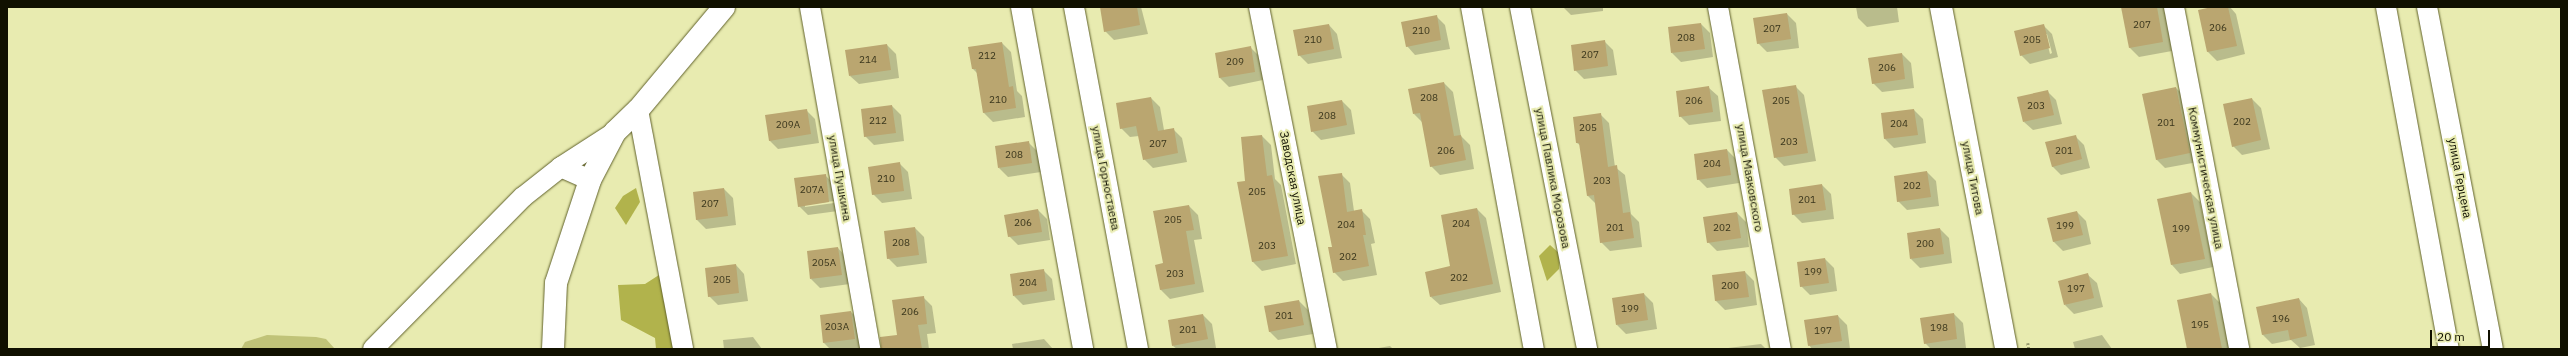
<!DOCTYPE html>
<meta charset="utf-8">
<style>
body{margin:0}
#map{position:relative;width:2568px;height:356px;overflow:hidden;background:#e8ebb0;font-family:"IBM Plex Sans",sans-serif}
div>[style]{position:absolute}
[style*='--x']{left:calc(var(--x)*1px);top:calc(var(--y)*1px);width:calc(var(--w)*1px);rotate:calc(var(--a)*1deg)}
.green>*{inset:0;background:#c0c378}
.forest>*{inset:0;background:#b1b34c}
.shadow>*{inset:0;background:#0003}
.building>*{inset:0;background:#baa670}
.path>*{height:2.5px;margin-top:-1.25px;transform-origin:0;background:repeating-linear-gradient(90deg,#989a6f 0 2px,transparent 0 4px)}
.roads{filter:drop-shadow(0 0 1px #60612b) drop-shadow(0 0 1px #60612b)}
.minor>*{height:20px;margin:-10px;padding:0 10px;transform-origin:10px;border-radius:10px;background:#fff}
.major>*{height:22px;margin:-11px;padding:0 11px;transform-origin:11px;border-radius:11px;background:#fff}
span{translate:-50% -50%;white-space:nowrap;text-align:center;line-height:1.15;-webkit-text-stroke:4px #e8ebb0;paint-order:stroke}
.number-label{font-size:10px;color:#3a361c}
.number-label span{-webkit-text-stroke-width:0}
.street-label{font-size:12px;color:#101000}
.frame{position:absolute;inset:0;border:8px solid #101000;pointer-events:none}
.scale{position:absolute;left:2430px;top:330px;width:60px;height:18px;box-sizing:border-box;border:2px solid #101000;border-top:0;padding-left:5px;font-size:12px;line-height:14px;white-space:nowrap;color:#101000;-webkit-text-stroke:3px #e8ebb0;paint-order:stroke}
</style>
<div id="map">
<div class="green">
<i style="clip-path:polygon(267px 335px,316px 337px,326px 339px,335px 349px,241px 349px,245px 342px)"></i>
</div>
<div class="forest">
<i style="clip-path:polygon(636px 188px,640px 202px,626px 225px,615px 208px,623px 196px)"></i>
<i style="clip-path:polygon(1550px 245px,1560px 254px,1559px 269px,1547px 281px,1539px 256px)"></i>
<i style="clip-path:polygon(659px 275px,676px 349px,656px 349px,655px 338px,621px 320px,618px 285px,645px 284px)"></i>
</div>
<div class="shadow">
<i style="clip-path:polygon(1101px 7px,1141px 7px,1148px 34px,1114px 40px,1105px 31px)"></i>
<i style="clip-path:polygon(1563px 7px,1603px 7px,1603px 11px,1571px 15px)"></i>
<i style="clip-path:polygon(1856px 7px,1897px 7px,1899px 22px,1867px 27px,1858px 18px)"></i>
<i style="clip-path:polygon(2122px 7px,2164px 7px,2172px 51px,2139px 57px,2130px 48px)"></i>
<i style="clip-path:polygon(2217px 7px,2230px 7px,2236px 14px,2245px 54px,2217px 61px,2208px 52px)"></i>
<i style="clip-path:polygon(1787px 14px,1796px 23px,1799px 48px,1767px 52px,1758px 43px)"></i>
<i style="clip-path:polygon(1436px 16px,1445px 25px,1450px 49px,1415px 55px,1407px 46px)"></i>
<i style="clip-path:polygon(1701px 24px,1710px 33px,1713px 57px,1681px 62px,1672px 53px)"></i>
<i style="clip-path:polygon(1329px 25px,1337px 34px,1342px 58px,1308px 64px,1299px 55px)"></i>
<i style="clip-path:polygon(evenodd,2043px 25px,2052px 34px,2058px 57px,2030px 64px,2021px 55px,2043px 25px,2045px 34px,2047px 34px,2052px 53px,2050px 54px,2045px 34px)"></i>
<i style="clip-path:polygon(1604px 41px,1613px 50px,1617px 75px,1584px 79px,1575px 70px)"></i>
<i style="clip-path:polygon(1002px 43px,1011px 52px,1017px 91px,1022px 96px,1025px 117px,993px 122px,984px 113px,978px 74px,973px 69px)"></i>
<i style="clip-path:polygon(887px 45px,896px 54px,899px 78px,859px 84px,850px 76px)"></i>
<i style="clip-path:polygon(1250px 47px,1259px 56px,1263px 80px,1229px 87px,1220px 78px,1216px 54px)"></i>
<i style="clip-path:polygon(1902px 54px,1911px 63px,1914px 88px,1882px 92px,1873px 83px)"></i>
<i style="clip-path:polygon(1444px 83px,1453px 92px,1461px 136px,1470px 145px,1474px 169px,1440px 175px,1431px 166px,1423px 123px,1414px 114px)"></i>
<i style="clip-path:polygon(1795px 86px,1804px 95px,1816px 161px,1784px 166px,1775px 157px)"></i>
<i style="clip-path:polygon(1709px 88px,1718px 96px,1721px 121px,1689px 125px,1680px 116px)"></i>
<i style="clip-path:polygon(2176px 88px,2185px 97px,2198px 162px,2165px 168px,2156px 159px)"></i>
<i style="clip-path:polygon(2047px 91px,2056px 100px,2062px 124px,2033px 130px,2024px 122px)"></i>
<i style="clip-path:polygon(1151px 98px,1160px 107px,1164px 130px,1173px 129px,1182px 138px,1187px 162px,1153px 168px,1144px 159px,1139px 136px,1130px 137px,1121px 128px)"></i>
<i style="clip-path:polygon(2252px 99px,2261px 108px,2270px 149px,2242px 155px,2233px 146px)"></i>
<i style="clip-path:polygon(1342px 101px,1351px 110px,1355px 134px,1321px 140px,1312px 131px)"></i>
<i style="clip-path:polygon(892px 106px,901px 115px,904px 141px,874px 145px,865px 136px)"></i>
<i style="clip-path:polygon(806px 110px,815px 119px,819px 143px,778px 149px,769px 140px)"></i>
<i style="clip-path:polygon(1914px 110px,1923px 119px,1926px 143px,1894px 148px,1885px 139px,1882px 114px)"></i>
<i style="clip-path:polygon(1600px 114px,1609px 123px,1615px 167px,1625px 175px,1631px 214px,1639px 222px,1642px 247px,1610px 251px,1601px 242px,1596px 204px,1588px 196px,1581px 146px,1577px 143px)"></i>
<i style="clip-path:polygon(1262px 136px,1271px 145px,1275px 179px,1281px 185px,1296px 264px,1262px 271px,1253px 262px,1246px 181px)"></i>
<i style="clip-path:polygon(2075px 136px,2084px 145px,2090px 168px,2061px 175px,2052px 166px)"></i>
<i style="clip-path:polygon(1028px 142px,1037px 151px,1041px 172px,1008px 177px,999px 168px)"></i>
<i style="clip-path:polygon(1727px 150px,1736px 159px,1739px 183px,1707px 188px,1698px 179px)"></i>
<i style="clip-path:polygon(900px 164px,908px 172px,912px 199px,882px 203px,873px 194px)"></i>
<i style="clip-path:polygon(1927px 172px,1936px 181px,1939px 206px,1907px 210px,1898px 201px)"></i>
<i style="clip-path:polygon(1341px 174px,1350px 183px,1354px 211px,1361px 210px,1370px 219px,1375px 243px,1371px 244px,1377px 275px,1343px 281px,1334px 272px,1333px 248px)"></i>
<i style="clip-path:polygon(evenodd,825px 175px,834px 184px,838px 211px,808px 215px,799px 206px,825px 175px,834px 201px,834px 203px,805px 207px,805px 205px,834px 201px)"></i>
<i style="clip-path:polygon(1822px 185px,1831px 194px,1834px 219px,1802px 223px,1793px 214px)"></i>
<i style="clip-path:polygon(724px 189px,733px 198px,736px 225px,706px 229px,697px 220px,694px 193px)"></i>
<i style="clip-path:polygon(2191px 193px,2200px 202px,2213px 267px,2180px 274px,2172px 265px)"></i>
<i style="clip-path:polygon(1189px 206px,1198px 215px,1202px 239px,1194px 240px,1204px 292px,1170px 299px,1161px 290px,1164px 264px)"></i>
<i style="clip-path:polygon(1477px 209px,1486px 218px,1501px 292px,1440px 305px,1431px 297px,1452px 267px)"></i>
<i style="clip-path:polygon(1038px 210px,1047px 219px,1050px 240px,1018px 245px,1009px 236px)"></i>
<i style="clip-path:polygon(2077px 212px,2086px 221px,2091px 244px,2063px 251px,2054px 242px,2048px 219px)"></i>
<i style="clip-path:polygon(1737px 213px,1746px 222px,1749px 247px,1717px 251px,1708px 242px)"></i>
<i style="clip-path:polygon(915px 228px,924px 237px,927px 263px,897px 267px,888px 258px)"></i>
<i style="clip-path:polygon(1940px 229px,1949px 238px,1952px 263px,1920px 268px,1911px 259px)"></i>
<i style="clip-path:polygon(838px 248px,846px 257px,850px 284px,820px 288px,811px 279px)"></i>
<i style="clip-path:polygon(1825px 259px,1834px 268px,1837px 291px,1810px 295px,1801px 286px)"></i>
<i style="clip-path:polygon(736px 265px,744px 274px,748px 301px,718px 305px,709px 296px)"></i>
<i style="clip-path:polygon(1043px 270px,1052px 279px,1055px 300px,1023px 305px,1014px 296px)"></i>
<i style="clip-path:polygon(1745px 272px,1754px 281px,1757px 305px,1725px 310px,1716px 301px,1713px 276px)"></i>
<i style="clip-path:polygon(2088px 275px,2097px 283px,2103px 307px,2074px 314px,2065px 305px)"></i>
<i style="clip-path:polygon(1644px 294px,1653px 303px,1657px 329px,1626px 334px,1617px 325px)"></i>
<i style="clip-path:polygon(2211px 294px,2220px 303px,2229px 349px,2188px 349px)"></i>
<i style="clip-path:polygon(923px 297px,932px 306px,936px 333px,927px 334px,929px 349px,893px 349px,898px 335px)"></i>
<i style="clip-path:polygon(2299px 299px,2307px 308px,2315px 345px,2300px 348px,2291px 340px,2272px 344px,2263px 335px,2257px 308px)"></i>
<i style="clip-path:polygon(1299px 301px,1308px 310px,1313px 334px,1278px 340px,1269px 331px)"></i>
<i style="clip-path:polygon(851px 312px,860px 321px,863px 348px,830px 349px,824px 343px,821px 316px)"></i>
<i style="clip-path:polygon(1954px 314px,1963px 323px,1966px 348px,1931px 349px,1925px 343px)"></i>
<i style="clip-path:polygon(1203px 315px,1212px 324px,1216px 348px,1177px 349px,1173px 346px)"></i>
<i style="clip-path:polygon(1838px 316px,1847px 325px,1850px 349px,1812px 349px,1809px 345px)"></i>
<i style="clip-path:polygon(2102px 335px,2112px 349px,2075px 349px,2073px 342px)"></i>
<i style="clip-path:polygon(753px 337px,762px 349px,724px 349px,723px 340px)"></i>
<i style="clip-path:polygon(1044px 339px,1053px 349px,1013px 349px,1012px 344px)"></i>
<i style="clip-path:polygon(1761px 344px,1766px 349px,1729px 349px,1728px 348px)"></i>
<i style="clip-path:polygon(1390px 346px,1393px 349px,1373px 349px)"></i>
</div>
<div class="building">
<i style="clip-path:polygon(1100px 7px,1137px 7px,1140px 25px,1104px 32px)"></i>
<i style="clip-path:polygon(2121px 7px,2157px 7px,2163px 42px,2129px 48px)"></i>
<i style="clip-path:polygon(2212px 7px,2228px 7px,2237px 46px,2207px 52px,2198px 10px)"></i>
<i style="clip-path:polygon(1787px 13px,1791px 39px,1757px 44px,1753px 18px)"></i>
<i style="clip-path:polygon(1437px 15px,1441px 40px,1406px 47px,1401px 22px)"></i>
<i style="clip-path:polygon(1701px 23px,1705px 49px,1671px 53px,1668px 27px)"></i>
<i style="clip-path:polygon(1329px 24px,1334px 49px,1298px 56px,1293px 30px)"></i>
<i style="clip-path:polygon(2044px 24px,2050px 48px,2020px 56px,2014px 31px)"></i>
<i style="clip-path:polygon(1605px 40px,1608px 66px,1574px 71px,1571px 45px)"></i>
<i style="clip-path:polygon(1002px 42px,1009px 87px,1013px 86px,1016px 108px,983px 113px,976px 69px,972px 69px,968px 47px)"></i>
<i style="clip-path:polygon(887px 44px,891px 70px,849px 76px,845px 50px)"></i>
<i style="clip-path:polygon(1251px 46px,1255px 72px,1219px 78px,1215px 53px)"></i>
<i style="clip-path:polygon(1902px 53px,1905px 79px,1872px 84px,1868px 58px)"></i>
<i style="clip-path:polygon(1444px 82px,1454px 136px,1461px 135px,1466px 160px,1430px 167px,1420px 113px,1413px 114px,1408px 89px)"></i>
<i style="clip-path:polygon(1796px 85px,1808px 153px,1774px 158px,1762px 90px)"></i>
<i style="clip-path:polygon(1709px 86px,1713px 112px,1679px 117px,1676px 91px)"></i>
<i style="clip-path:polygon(2176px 87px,2190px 153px,2156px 160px,2142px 94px)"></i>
<i style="clip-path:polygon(2048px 90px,2054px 115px,2023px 122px,2017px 97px)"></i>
<i style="clip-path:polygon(1151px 97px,1158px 131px,1174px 128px,1178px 153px,1143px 160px,1136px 126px,1120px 129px,1116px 103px)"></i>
<i style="clip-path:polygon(2252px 98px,2261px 140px,2232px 147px,2223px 104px)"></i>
<i style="clip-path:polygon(1342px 100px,1347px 125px,1311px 132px,1307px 106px)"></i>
<i style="clip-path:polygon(892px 105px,896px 133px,864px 137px,861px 109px)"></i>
<i style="clip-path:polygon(807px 109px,811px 134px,769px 141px,765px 115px)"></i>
<i style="clip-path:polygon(1914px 109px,1918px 135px,1884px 139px,1881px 113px)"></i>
<i style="clip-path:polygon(1601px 113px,1608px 167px,1617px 165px,1623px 213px,1630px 212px,1634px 238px,1600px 243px,1594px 195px,1587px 196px,1579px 143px,1576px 143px,1573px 117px)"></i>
<i style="clip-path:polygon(1262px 135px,1267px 176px,1272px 175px,1288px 256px,1252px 262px,1237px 182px,1245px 181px,1241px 137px)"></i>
<i style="clip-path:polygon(2076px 135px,2082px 159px,2052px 167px,2045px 142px)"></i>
<i style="clip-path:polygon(1029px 141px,1032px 163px,998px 168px,995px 146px)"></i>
<i style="clip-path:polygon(1727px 149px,1731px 175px,1697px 180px,1694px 154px)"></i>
<i style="clip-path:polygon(900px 162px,904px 191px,872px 195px,868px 167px)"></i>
<i style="clip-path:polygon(1927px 171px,1931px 197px,1897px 202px,1894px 176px)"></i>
<i style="clip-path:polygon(1342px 173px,1347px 212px,1362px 209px,1366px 235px,1363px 235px,1369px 266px,1333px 273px,1328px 247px,1332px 247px,1318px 176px)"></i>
<i style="clip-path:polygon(826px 174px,829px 202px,798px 207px,794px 178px)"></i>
<i style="clip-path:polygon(1822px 184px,1826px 210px,1792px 215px,1789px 189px)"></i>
<i style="clip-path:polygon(724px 188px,728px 216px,696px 220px,693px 192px)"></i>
<i style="clip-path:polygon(2191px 192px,2205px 259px,2171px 265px,2157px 199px)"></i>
<i style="clip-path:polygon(1189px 205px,1194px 230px,1186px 231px,1195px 284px,1160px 290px,1155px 265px,1163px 263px,1153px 211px)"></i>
<i style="clip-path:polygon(1477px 208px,1493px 284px,1430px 297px,1425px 272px,1450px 266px,1441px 215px)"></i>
<i style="clip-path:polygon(1038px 209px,1042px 232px,1008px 237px,1004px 215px)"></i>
<i style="clip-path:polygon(2077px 211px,2083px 235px,2053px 242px,2047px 218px)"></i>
<i style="clip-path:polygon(1737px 212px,1741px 238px,1707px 243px,1703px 217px)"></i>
<i style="clip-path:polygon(915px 227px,919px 255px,887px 259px,884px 231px)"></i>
<i style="clip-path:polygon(1940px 228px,1944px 254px,1910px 259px,1907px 233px)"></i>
<i style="clip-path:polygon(838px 247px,842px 275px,810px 279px,807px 251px)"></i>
<i style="clip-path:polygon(1825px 258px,1829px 283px,1800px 287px,1797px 262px)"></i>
<i style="clip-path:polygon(736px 264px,739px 293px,708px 297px,705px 268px)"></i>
<i style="clip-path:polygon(1044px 269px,1047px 291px,1013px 296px,1010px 274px)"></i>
<i style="clip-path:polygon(1745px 271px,1749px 297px,1715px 301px,1712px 275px)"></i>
<i style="clip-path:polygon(2088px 273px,2094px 298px,2064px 305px,2058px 281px)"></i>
<i style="clip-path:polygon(1644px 293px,1648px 320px,1616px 325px,1612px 298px)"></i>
<i style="clip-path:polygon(2211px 293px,2222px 349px,2187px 349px,2177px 300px)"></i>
<i style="clip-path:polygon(924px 296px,927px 324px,918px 325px,922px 349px,881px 349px,880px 337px,897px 335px,892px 300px)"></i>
<i style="clip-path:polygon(2299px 298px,2307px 336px,2290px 340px,2288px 330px,2262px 335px,2256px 307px)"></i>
<i style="clip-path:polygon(1299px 300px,1304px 325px,1269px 332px,1264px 306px)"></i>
<i style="clip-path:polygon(851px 311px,855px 339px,823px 343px,820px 315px)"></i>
<i style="clip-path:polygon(1954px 313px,1957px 339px,1924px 344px,1920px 318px)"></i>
<i style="clip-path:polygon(1203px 314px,1208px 339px,1172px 346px,1168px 320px)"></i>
<i style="clip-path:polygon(1838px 315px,1842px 341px,1808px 346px,1804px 320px)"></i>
</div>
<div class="path">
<i style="--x:2028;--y:343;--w:6;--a:81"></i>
</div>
<div class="roads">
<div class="minor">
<i style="--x:810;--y:7;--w:347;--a:80"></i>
<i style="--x:1021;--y:7;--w:348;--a:79.7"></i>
<i style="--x:1074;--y:7;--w:348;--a:79.4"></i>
<i style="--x:1259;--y:7;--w:349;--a:78.8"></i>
<i style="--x:1471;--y:7;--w:348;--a:79.6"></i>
<i style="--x:1520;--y:7;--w:349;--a:78.9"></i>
<i style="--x:1718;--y:7;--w:348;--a:79.6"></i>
<i style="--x:2174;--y:7;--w:348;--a:79.2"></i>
<i style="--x:2386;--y:7;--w:348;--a:79.6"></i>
<i style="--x:2427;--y:7;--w:348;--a:79.1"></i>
<i style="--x:638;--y:110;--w:243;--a:79.3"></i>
<i style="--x:561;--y:167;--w:64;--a:-32.9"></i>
<i style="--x:373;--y:349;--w:214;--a:-45.4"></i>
<i style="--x:523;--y:197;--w:48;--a:-38.3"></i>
<i style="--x:561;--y:167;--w:32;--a:24"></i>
</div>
<div class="major">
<i style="--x:1941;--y:7;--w:348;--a:79.2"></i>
<i style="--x:553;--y:349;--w:66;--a:-87.4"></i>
<i style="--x:556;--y:283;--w:108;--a:-71.7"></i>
<i style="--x:590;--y:180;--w:54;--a:-62.5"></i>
<i style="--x:615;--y:132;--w:32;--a:-44"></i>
<i style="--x:638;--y:110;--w:134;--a:-50.1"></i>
</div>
</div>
<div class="number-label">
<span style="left:2142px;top:25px">207</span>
<span style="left:2218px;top:28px">206</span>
<span style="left:1772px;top:29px">207</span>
<span style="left:1421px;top:31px">210</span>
<span style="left:1686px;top:38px">208</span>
<span style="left:1313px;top:40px">210</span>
<span style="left:2032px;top:40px">205</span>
<span style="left:1590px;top:55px">207</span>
<span style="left:987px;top:56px">212</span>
<span style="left:868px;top:60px">214</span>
<span style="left:1235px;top:62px">209</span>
<span style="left:1887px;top:68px">206</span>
<span style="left:1429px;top:98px">208</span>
<span style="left:998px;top:100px">210</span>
<span style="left:1694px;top:101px">206</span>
<span style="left:1781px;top:101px">205</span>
<span style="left:2036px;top:106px">203</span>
<span style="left:1327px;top:116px">208</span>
<span style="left:878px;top:121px">212</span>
<span style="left:2242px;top:122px">202</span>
<span style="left:2166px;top:123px">201</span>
<span style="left:1899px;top:124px">204</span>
<span style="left:788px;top:125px">209А</span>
<span style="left:1588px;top:128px">205</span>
<span style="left:1789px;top:142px">203</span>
<span style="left:1158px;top:144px">207</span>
<span style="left:1446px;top:151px">206</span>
<span style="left:2064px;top:151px">201</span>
<span style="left:1014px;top:155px">208</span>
<span style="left:1712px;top:164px">204</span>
<span style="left:886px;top:179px">210</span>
<span style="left:1602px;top:181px">203</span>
<span style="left:1912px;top:186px">202</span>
<span style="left:812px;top:190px">207А</span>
<span style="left:1257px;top:192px">205</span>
<span style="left:1807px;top:200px">201</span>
<span style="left:710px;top:204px">207</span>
<span style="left:1173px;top:220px">205</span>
<span style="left:1023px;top:223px">206</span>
<span style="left:1461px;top:224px">204</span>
<span style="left:1346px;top:225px">204</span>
<span style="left:2065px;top:226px">199</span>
<span style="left:1615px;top:228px">201</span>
<span style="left:1722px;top:228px">202</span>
<span style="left:2181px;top:229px">199</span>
<span style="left:901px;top:243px">208</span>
<span style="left:1925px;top:244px">200</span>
<span style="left:1267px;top:246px">203</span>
<span style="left:1348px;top:257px">202</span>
<span style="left:824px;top:263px">205А</span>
<span style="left:1813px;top:272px">199</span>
<span style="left:1175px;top:274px">203</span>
<span style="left:1459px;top:278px">202</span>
<span style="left:722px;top:280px">205</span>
<span style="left:1028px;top:283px">204</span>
<span style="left:1730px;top:286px">200</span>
<span style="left:2076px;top:289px">197</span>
<span style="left:1630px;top:309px">199</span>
<span style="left:910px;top:312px">206</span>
<span style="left:1284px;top:316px">201</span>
<span style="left:2281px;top:319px">196</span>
<span style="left:2200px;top:325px">195</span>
<span style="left:837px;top:327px">203А</span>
<span style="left:1939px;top:328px">198</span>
<span style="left:1188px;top:330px">201</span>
<span style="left:1823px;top:331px">197</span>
</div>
<div class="street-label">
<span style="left:840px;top:178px;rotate:80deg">улица Пушкина</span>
<span style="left:1106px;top:178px;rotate:79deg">улица Горностаева</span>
<span style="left:1293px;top:178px;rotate:79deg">Заводская улица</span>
<span style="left:1553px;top:178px;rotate:79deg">улица Павлика Морозова</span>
<span style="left:1750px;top:178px;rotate:80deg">улица Маяковского</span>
<span style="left:1973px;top:178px;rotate:79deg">улица Титова</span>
<span style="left:2206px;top:178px;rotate:79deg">Коммунистическая улица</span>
<span style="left:2460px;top:178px;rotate:79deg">улица Герцена</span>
</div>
<div class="frame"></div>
<div class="scale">20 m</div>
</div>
